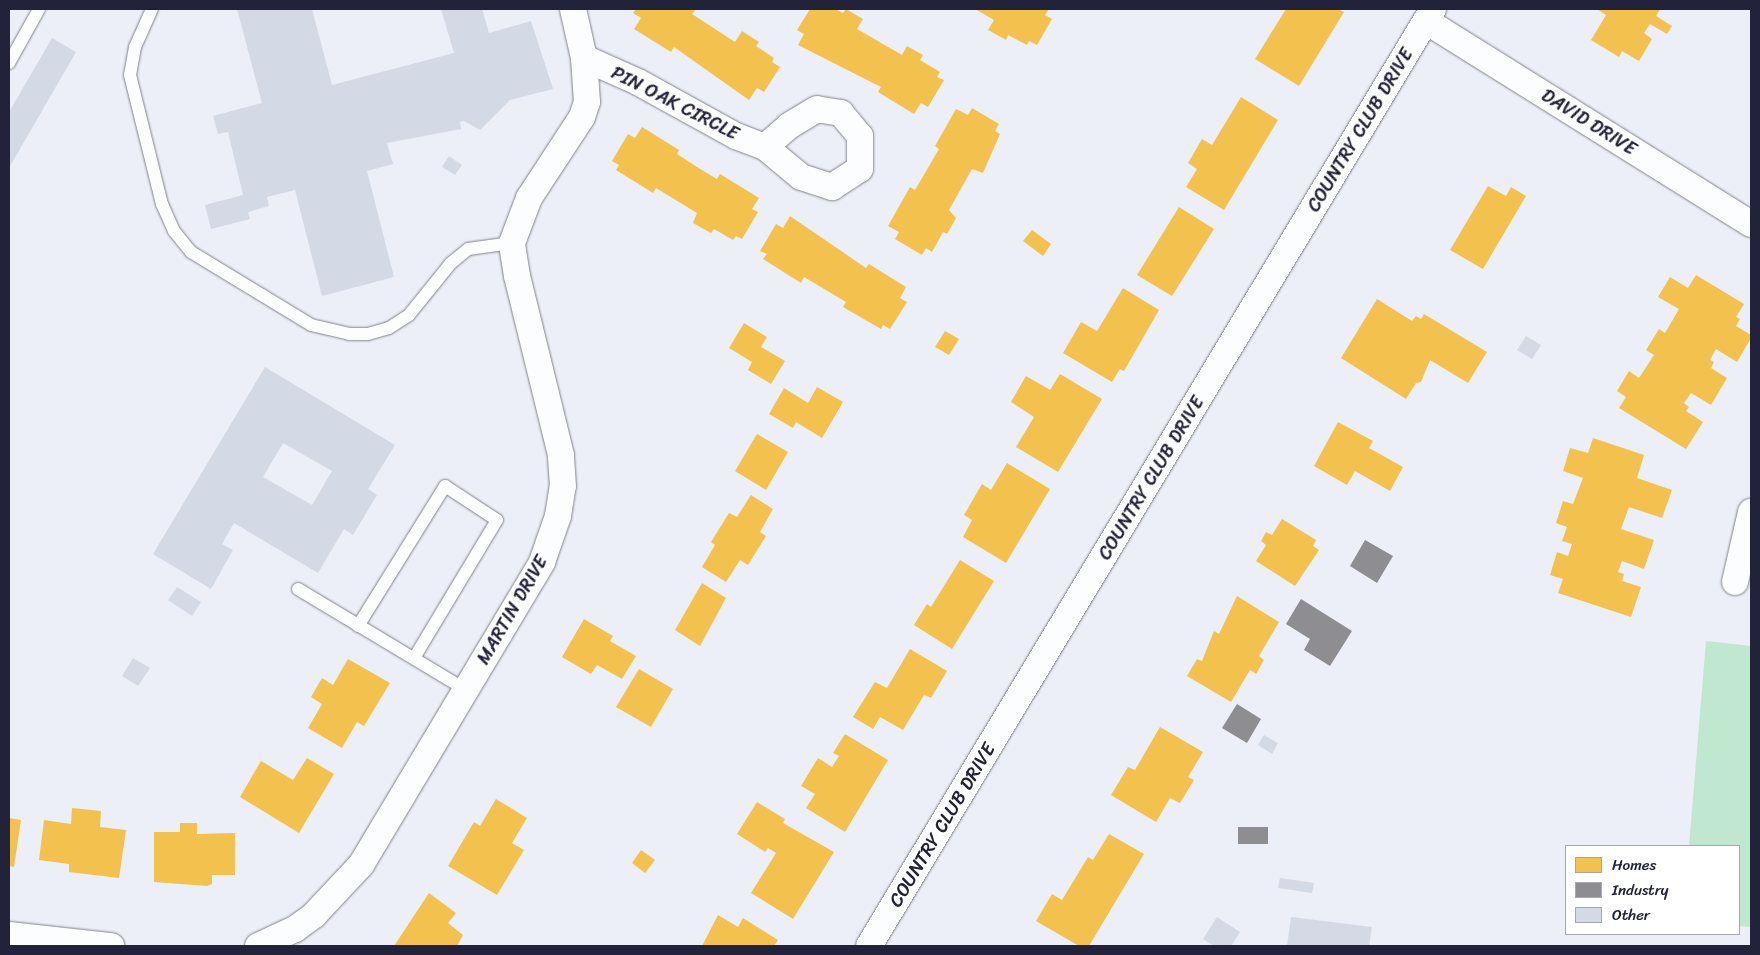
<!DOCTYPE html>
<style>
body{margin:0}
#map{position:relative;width:1760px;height:955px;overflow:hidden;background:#eceff7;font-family:Sriracha,sans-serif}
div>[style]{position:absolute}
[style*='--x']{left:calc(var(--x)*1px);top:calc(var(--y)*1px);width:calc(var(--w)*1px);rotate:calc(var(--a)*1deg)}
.green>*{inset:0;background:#c0e8d0}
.homes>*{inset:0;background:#f2c14e}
.industry>*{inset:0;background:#8d8d92}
.building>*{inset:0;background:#d4d9e6}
.roads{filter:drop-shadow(0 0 1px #81838b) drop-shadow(0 0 1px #81838b)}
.service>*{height:12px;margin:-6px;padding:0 6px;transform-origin:6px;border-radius:6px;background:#fcfdfe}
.minor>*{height:26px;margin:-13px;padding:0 13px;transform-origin:13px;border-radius:13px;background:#fcfdfe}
span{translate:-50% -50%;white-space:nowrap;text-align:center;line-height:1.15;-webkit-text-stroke:5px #fff;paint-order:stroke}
.street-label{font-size:19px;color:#22223b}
.frame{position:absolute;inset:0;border:10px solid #22223b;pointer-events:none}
.legend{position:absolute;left:1565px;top:845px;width:175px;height:90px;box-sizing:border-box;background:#fff;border:1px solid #a7a7b1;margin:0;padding:6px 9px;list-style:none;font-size:15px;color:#22223b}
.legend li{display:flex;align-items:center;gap:10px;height:25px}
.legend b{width:25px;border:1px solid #a7a7b1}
</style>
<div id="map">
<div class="green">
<i style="clip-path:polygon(1706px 641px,1751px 646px,1751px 927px,1739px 926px,1739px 846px,1689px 846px)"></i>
</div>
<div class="homes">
<i style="clip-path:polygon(636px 9px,696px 9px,692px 14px,735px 42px,742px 31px,759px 42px,756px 46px,774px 58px,772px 62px,780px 67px,764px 92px,757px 88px,749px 100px,674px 47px,671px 52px,634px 29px,641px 18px,633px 13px)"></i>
<i style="clip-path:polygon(810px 9px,835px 9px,843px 13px,846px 9px,863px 19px,857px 29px,902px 55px,907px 46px,923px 55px,920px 60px,940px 72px,937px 77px,944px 80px,928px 107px,921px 103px,914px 114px,878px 92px,881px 87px,798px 45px,804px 34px,797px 30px)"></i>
<i style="clip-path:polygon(975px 9px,1049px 9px,1045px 15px,1052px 19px,1037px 45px,1029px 41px,1027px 45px,1008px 35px,1006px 40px,988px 30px,994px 20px)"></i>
<i style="clip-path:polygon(1286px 9px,1338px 9px,1344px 12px,1299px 86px,1255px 59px)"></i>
<i style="clip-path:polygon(1597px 9px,1660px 9px,1656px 16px,1672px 26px,1667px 34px,1650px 24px,1644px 33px,1652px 39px,1639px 61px,1622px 51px,1619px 57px,1591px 40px,1606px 15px)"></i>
<i style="clip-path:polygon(1241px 97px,1278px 120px,1224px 210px,1186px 187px,1197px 169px,1188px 163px,1202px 139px,1212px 145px)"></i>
<i style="clip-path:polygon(972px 108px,999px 124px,995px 131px,1000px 134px,983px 173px,972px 169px,949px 210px,956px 218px,947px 234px,943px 232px,932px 252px,926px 248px,922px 255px,895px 239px,899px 232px,888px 226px,910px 187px,915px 190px,939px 149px,935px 146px,956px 109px,968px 115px)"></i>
<i style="clip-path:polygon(642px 127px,679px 150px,677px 154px,697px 167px,717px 179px,720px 174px,759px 198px,752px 209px,758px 212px,742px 239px,736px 236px,733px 240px,714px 229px,711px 233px,693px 223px,697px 213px,656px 188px,653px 193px,616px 170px,619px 165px,612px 161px,628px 134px,635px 138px)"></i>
<i style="clip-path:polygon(1488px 186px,1506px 196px,1511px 187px,1526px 196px,1483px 269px,1450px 250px)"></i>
<i style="clip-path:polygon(1179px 207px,1214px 229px,1172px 296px,1137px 275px)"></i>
<i style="clip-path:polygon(790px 216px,866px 268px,869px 264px,906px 287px,900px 298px,907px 302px,890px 329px,883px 325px,881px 329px,843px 307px,846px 302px,804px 277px,801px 283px,763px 259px,767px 254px,760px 251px,776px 224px,783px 228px)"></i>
<i style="clip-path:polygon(1032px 230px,1051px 244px,1043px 256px,1023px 241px)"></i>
<i style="clip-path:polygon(1696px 275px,1744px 304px,1736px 317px,1740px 319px,1736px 326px,1751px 335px,1751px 338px,1737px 362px,1716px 349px,1710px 360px,1714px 362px,1711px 368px,1727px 378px,1711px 405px,1691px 393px,1684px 403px,1689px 407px,1686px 411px,1703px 422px,1686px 449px,1619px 408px,1626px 397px,1617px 391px,1629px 371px,1639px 378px,1654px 355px,1646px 350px,1659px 329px,1665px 333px,1679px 309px,1658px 297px,1670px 277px,1688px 288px)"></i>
<i style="clip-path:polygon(1123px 288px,1159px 310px,1124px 371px,1120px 369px,1112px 382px,1063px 353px,1081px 322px,1097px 331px)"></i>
<i style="clip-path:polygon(1377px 299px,1412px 321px,1416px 316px,1421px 319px,1424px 314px,1487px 352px,1468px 383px,1430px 360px,1421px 382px,1416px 383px,1406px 399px,1341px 358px)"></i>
<i style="clip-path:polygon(744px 323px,767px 337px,761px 347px,785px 361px,771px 384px,748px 370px,752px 362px,729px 348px)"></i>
<i style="clip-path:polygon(945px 331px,959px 339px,949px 355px,935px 347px)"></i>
<i style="clip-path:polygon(1060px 374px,1102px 399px,1058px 472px,1016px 447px,1034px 417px,1011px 402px,1026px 376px,1050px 390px)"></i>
<i style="clip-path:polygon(817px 387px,843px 402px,822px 438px,796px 422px,793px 428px,769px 414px,784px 388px,808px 403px)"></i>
<i style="clip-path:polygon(1338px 422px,1373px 441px,1369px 448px,1403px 467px,1390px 491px,1355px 471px,1347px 485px,1314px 466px)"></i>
<i style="clip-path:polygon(757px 434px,788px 452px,766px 490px,735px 471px)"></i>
<i style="clip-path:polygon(1593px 438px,1644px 455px,1637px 478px,1672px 490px,1662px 518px,1629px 507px,1621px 529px,1654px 540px,1644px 569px,1622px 561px,1618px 572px,1624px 574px,1622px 581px,1641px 587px,1631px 617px,1558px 593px,1563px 579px,1550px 575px,1557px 552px,1568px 556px,1572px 544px,1562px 541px,1567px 527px,1556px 523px,1563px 501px,1573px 504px,1583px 478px,1563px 471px,1570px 448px,1588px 453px)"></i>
<i style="clip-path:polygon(1007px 463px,1050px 489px,1006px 563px,963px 537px,972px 520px,964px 515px,982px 484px,991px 490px)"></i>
<i style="clip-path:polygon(751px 495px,773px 509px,760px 532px,766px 536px,748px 565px,740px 560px,726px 582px,702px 567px,715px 545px,711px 542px,729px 513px,737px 517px)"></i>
<i style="clip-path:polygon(1282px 519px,1316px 540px,1313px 546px,1319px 550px,1295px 586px,1256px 561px,1266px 545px,1261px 541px,1266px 532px,1272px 535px)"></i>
<i style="clip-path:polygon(960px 560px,994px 581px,952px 649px,914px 625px,927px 604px,931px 607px)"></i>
<i style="clip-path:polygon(702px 583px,726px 598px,700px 646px,675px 630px)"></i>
<i style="clip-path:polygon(1237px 596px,1279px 622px,1259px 656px,1264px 660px,1256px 674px,1250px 670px,1231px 702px,1187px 676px,1197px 659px,1202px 661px,1214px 631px,1219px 634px)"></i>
<i style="clip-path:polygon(584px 619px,613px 636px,610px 641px,636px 656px,622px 679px,597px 665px,591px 674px,562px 657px)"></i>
<i style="clip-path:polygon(910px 649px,947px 671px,931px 698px,924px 695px,903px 730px,880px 717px,873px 729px,853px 717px,875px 682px,887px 688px)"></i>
<i style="clip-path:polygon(348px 659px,390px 683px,364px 726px,357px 722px,342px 748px,308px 728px,322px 704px,311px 697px,322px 678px,333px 685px)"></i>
<i style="clip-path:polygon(639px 669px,673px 689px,651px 727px,616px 707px)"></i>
<i style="clip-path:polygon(1160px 727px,1203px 752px,1188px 777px,1194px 780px,1180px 803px,1170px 798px,1156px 822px,1111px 795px,1128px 767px,1135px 770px)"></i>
<i style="clip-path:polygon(845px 734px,888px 760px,845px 832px,806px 808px,815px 794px,801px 786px,818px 758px,832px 767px,839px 756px,833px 753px)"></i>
<i style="clip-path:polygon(307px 758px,334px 774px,299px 833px,240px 797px,261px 761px,293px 780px)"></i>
<i style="clip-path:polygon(496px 799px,527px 818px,512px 843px,524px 850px,497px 895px,448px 866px,474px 822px,480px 826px)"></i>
<i style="clip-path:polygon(757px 802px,785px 819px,783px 823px,834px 852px,793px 919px,751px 893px,776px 853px,768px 848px,765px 852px,737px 834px)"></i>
<i style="clip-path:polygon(72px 808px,101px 811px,100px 827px,126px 830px,119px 878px,69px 872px,69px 864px,39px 860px,44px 820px,71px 824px)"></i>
<i style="clip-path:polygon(9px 818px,21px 820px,14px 867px,9px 866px)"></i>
<i style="clip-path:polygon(180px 823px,197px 823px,197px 834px,235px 833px,235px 875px,212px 875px,212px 884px,207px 886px,154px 882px,154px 832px,180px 832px)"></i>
<i style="clip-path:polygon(1109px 834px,1144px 854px,1089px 946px,1079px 946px,1036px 921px,1052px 894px,1062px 900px,1088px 857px,1093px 860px)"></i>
<i style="clip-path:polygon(641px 850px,655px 860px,645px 873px,632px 863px)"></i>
<i style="clip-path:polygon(429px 893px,456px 913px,448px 923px,463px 935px,457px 946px,394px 946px)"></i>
<i style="clip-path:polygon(718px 915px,738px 927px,743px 918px,778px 940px,774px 946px,702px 946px)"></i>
</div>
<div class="industry">
<i style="clip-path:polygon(1365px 540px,1393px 556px,1377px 583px,1350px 566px)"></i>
<i style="clip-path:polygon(1301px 599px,1352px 631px,1330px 666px,1304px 650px,1310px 639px,1286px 624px)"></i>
<i style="clip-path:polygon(1237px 704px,1261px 719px,1247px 743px,1222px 728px)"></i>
<i style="clip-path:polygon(1238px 827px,1268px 827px,1268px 844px,1238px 844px)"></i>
</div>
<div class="building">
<i style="clip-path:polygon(237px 9px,312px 9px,332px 85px,454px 53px,441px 9px,482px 9px,489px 33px,531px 21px,553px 89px,510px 100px,480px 130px,464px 121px,460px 122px,461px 129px,387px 143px,393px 164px,367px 171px,394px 277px,322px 296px,295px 190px,267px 197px,269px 206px,248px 212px,250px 219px,211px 229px,205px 205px,243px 195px,228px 132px,218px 134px,213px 116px,262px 103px)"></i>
<i style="clip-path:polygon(52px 38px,76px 52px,9px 168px,9px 112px)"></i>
<i style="clip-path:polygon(449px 156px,462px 165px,455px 175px,442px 167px)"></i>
<i style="clip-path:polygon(1526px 336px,1541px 345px,1532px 359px,1517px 350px)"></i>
<i style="clip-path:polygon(evenodd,265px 367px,395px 445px,368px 489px,377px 495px,353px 535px,344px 529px,318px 573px,234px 523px,222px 544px,233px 550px,211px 589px,153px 554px,265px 367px,283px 443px,332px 471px,312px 505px,263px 477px,283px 443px)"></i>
<i style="clip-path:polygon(177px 587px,201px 602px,192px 616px,168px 600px)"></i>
<i style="clip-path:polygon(133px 658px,150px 668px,138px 686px,122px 676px)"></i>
<i style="clip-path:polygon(1264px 735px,1278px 743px,1272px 754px,1258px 745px)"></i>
<i style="clip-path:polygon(1280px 878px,1314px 883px,1312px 893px,1278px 888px)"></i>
<i style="clip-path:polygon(1217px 917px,1240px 932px,1231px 946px,1214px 946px,1203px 939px)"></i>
<i style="clip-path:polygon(1291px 917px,1372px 927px,1369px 946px,1287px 946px)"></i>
</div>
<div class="roads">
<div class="service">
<i style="--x:152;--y:9;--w:42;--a:114.1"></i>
<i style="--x:135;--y:47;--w:28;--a:100"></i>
<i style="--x:130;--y:75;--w:133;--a:76.1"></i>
<i style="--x:162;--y:204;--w:30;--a:66"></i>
<i style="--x:174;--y:231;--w:27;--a:51"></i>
<i style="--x:191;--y:252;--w:140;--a:31.3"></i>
<i style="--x:311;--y:325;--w:39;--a:13"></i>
<i style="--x:349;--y:334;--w:19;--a:0"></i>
<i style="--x:368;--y:334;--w:22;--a:-16"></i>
<i style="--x:389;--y:328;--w:24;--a:-33"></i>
<i style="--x:409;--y:315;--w:67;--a:-51.1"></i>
<i style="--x:451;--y:263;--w:22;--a:-39"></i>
<i style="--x:468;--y:249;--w:44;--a:-7.8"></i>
<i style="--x:9;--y:63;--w:62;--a:-60.9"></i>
<i style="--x:298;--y:589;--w:196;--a:31"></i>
<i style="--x:358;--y:626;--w:165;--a:-58.1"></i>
<i style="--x:445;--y:486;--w:62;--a:33.2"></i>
<i style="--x:497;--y:520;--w:161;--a:121"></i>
</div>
<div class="minor">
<i style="--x:1426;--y:21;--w:383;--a:32"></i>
<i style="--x:584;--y:58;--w:59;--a:24"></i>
<i style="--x:638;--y:82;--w:112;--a:28.9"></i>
<i style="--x:736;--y:136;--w:31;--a:21"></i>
<i style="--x:765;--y:147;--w:47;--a:39.8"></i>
<i style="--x:801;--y:177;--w:33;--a:18"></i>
<i style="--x:832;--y:187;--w:33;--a:-33"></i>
<i style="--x:860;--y:169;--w:33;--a:-90"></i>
<i style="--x:860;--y:136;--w:30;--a:-130"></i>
<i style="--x:841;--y:113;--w:24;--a:-171"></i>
<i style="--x:817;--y:109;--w:33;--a:149"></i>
<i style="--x:789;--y:126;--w:32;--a:139"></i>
<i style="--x:1735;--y:582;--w:72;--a:-77.1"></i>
<i style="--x:9;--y:935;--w:103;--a:6.2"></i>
<i style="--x:258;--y:946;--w:41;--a:-24.7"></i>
<i style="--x:295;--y:929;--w:24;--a:-36"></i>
<i style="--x:314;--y:915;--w:69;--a:-46.8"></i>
<i style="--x:361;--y:865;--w:353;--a:-59.1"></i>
<i style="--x:542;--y:562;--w:49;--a:-70.8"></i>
<i style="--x:558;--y:516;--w:30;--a:-81"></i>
<i style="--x:563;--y:486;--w:31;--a:-94"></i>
<i style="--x:561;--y:455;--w:184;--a:-103.8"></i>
<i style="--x:517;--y:276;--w:33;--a:-99"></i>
<i style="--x:512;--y:243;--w:48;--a:-69.3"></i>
<i style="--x:529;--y:198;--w:97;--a:-56.8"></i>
<i style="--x:582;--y:117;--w:16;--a:-72"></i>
<i style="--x:587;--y:102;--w:44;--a:-93.9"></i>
<i style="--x:584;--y:58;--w:50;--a:-102.7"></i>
<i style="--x:869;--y:946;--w:1094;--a:-58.96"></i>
</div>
</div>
<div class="street-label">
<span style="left:675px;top:103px;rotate:27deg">PIN OAK CIRCLE</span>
<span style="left:1589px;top:122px;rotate:32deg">DAVID DRIVE</span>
<span style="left:1360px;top:130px;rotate:-59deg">COUNTRY CLUB DRIVE</span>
<span style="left:1151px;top:478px;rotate:-59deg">COUNTRY CLUB DRIVE</span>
<span style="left:512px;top:610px;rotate:-60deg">MARTIN DRIVE</span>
<span style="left:942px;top:825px;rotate:-59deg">COUNTRY CLUB DRIVE</span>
</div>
<div class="frame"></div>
<ul class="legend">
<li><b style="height:14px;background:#f2c14e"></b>Homes</li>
<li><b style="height:14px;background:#8d8d92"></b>Industry</li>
<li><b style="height:14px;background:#d4d9e6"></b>Other</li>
</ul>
</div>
